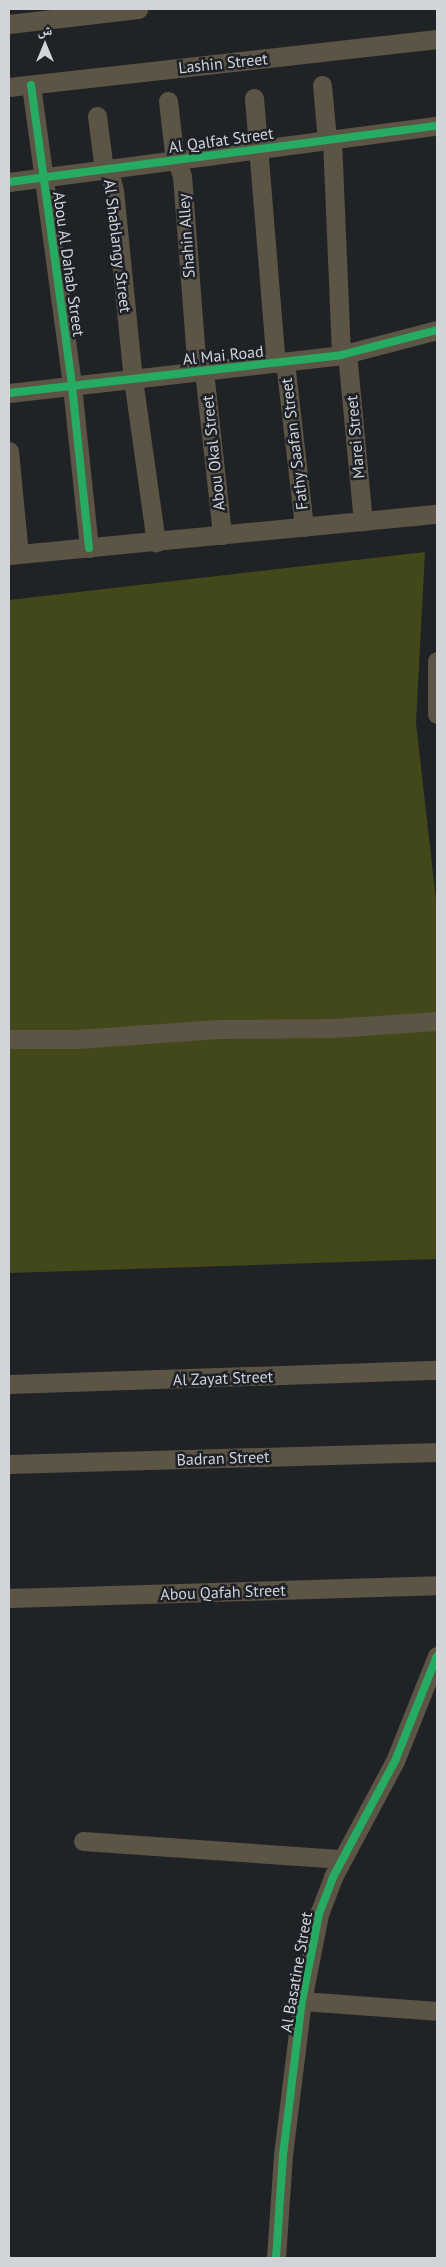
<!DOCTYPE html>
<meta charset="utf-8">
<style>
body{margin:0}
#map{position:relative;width:446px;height:2267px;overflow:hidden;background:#202326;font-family:"PT Sans","Noto Naskh Arabic",sans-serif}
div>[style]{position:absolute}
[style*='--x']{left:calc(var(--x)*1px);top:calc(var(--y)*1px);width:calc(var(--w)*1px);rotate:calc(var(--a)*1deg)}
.green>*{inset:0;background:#43481a}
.minor>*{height:19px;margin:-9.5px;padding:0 9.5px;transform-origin:9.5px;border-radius:9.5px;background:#5c5445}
.cycleway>*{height:8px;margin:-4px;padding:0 4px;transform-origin:4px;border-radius:4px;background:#26ab63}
span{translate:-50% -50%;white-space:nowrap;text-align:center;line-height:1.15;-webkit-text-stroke:5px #1e2228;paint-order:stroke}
.street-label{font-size:16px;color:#d1d4d8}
.frame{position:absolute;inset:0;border:10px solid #d1d4d8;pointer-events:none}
.north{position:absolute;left:20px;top:20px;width:50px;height:50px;-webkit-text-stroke:4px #1e2228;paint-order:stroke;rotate:0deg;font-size:14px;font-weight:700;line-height:20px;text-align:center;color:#d1d4d8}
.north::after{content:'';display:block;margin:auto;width:18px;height:22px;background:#d1d4d8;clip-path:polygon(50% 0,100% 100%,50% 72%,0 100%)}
</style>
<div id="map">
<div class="green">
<i style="clip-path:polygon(425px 552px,416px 723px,437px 909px,437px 1259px,9px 1273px,9px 600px)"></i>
</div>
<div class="minor">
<i style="--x:9;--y:24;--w:130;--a:-6.6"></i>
<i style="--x:31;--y:85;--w:304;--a:82.2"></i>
<i style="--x:72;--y:386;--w:163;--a:84"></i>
<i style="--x:322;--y:85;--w:55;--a:84.8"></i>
<i style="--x:9;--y:87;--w:431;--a:-6.4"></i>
<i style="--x:254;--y:98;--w:266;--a:85.3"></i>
<i style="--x:168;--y:101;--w:52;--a:83.4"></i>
<i style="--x:174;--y:153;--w:24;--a:71"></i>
<i style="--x:182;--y:176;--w:197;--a:85.6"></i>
<i style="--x:97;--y:116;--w:46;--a:82.6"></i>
<i style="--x:103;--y:162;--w:16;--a:63"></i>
<i style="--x:110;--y:176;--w:15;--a:74"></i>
<i style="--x:114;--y:190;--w:190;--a:84.3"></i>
<i style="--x:133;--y:379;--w:165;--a:82"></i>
<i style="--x:332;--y:139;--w:216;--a:87.6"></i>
<i style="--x:9;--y:182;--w:432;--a:-7.5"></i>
<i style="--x:347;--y:353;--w:169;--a:84.6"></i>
<i style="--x:285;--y:362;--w:166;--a:83.4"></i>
<i style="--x:204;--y:371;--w:165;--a:83.7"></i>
<i style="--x:9;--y:393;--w:334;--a:-6.5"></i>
<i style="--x:341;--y:355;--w:99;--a:-14.6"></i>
<i style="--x:9;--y:451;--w:103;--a:84.5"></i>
<i style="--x:9;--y:555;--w:430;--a:-5.5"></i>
<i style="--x:437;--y:661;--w:53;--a:90"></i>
<i style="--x:9;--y:1039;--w:68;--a:0"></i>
<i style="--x:77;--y:1039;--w:141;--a:-4.1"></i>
<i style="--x:218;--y:1029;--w:115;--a:-0.5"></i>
<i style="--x:333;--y:1028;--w:104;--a:-3.9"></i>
<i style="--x:9;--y:1384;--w:428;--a:-1.9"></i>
<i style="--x:9;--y:1464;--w:428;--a:-1.6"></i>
<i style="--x:9;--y:1598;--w:428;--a:-1.7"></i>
<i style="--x:83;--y:1841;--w:260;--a:4"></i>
<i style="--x:302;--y:2001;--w:135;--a:4.2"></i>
<i style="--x:276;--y:2258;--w:103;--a:-86.1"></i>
<i style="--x:283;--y:2155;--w:155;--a:-83"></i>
<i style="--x:302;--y:2001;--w:89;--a:-78.9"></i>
<i style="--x:319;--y:1914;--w:40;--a:-69"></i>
<i style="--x:333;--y:1877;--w:132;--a:-61.9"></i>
<i style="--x:395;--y:1761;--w:113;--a:-68.2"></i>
</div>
<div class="cycleway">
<i style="--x:31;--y:85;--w:304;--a:82.2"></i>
<i style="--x:72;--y:386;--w:163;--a:84"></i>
<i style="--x:9;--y:182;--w:432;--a:-7.5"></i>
<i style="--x:9;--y:393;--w:334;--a:-6.5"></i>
<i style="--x:341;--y:355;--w:99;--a:-14.6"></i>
<i style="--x:276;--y:2258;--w:103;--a:-86.1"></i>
<i style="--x:283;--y:2155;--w:155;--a:-83"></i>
<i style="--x:302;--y:2001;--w:89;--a:-78.9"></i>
<i style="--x:319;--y:1914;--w:40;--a:-69"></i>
<i style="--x:333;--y:1877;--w:132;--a:-61.9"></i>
<i style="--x:395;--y:1761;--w:113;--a:-68.2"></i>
</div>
<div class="street-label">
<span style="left:223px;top:63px;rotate:-6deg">Lashin Street</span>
<span style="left:221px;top:140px;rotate:-8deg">Al Qalfat Street</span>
<span style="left:186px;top:236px;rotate:-94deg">Shahin Alley</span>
<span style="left:118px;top:246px;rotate:83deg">Al Shablangy Street</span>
<span style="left:69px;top:264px;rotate:82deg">Abou Al Dahab Street</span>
<span style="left:223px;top:355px;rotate:-6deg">Al Mai Road</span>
<span style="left:355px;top:437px;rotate:-95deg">Marei Street</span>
<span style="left:294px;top:444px;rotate:-97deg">Fathy Saafan Street</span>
<span style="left:213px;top:453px;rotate:-96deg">Abou Okal Street</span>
<span style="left:223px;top:1378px;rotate:-2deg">Al Zayat Street</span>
<span style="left:223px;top:1458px;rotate:-2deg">Badran Street</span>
<span style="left:223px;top:1592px;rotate:-2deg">Abou Qafah Street</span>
<span style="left:296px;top:1972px;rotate:-80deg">Al Basatine Street</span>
</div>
<div class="frame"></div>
<div class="north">ش</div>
</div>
